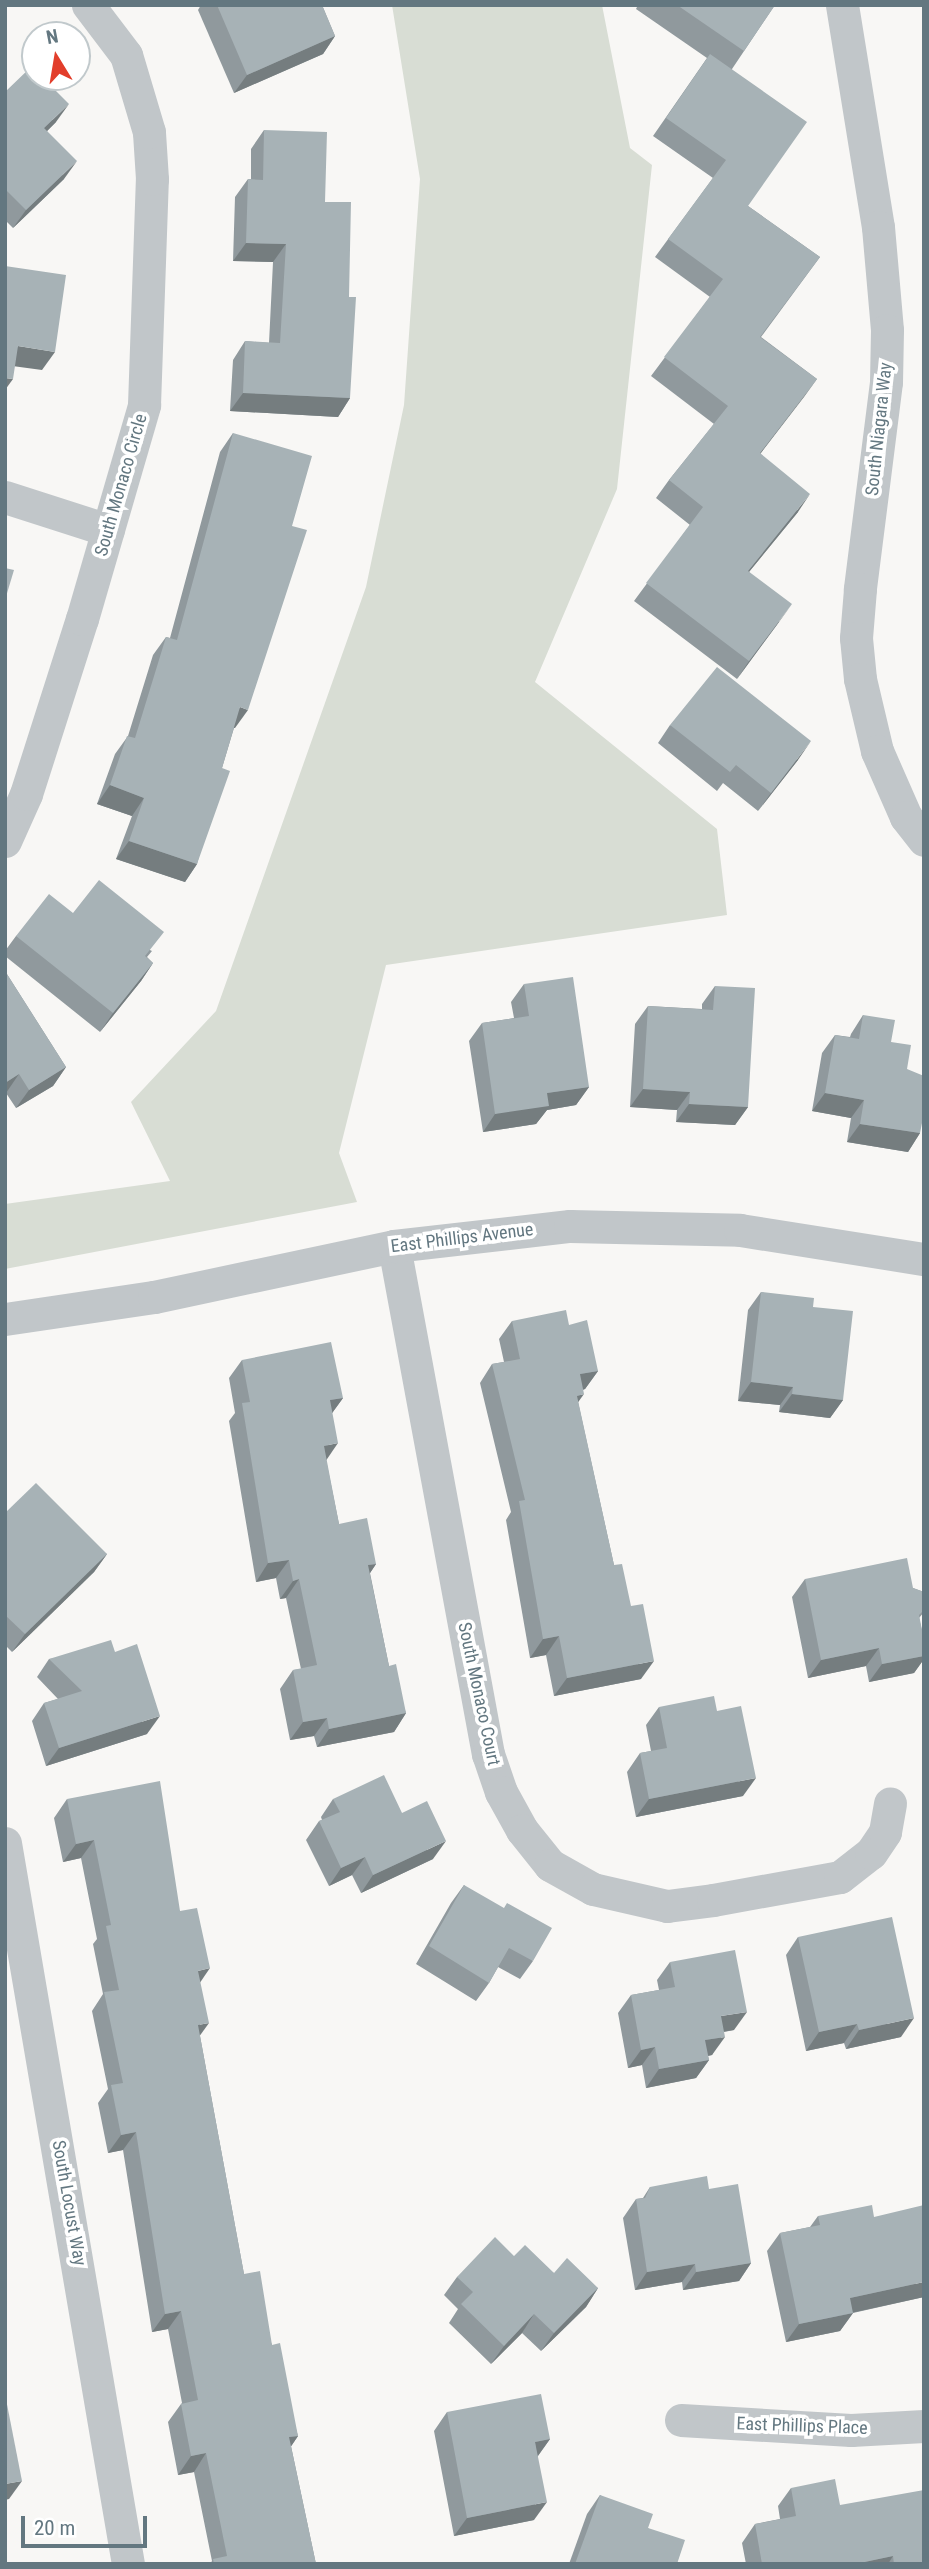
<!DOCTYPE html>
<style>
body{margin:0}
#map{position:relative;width:929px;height:2569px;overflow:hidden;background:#f8f7f5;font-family:"Roboto Condensed",sans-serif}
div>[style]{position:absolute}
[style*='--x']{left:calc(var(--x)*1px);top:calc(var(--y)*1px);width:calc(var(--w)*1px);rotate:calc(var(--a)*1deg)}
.green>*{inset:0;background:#d8ddd4}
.minor>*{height:33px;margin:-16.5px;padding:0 16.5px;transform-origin:16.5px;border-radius:16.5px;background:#c1c6c9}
.wall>*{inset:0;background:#90999d}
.shaded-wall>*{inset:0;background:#757d7f}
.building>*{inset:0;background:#a7b2b6}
span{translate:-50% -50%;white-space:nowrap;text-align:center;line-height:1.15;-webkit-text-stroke:7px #fff;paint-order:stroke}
.street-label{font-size:18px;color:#637780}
.frame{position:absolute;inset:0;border:7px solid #637780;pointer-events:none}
.north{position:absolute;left:21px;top:21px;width:70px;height:70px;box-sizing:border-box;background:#fff;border:2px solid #c1c9cc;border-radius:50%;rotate:349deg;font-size:19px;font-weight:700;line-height:28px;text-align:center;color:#637780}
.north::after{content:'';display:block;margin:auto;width:24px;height:32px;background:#e23e2b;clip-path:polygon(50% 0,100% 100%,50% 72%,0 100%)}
.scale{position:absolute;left:21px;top:2516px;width:126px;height:32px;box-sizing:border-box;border:4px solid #637780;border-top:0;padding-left:9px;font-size:21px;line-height:24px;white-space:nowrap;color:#637780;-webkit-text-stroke:5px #fff;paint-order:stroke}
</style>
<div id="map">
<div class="green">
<i style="clip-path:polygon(392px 5px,602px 5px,630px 148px,652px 165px,617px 489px,535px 682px,717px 829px,727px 915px,386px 965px,339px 1153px,357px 1202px,5px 1269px,5px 1204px,170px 1181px,131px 1102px,216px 1011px,366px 587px,404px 405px,420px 179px)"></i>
</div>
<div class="minor">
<i style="--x:842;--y:5;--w:225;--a:80.8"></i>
<i style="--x:878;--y:227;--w:103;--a:85"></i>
<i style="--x:887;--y:330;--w:52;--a:91.1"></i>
<i style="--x:886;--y:382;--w:209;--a:97.2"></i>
<i style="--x:860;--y:589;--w:49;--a:94.7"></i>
<i style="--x:856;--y:638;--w:41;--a:84.4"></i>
<i style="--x:860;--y:679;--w:74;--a:76.7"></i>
<i style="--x:877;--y:751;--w:72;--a:66.3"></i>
<i style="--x:906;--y:817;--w:29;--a:52"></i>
<i style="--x:5;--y:497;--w:108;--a:17.8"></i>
<i style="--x:5;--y:841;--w:51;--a:-65.9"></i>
<i style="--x:26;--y:794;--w:184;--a:-72.3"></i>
<i style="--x:82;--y:619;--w:223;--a:-73.8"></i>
<i style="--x:144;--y:405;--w:226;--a:-88"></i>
<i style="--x:152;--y:179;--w:47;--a:-93.7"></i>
<i style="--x:149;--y:132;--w:80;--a:-106.6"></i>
<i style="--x:126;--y:55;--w:63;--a:-127.2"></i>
<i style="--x:394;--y:1246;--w:517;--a:79.52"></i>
<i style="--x:488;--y:1754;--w:40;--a:71.1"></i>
<i style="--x:501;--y:1792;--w:43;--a:61.1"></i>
<i style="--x:522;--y:1830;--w:45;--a:51.3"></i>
<i style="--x:550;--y:1865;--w:49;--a:29.2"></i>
<i style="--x:593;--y:1889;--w:76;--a:12.9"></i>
<i style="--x:667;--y:1906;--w:46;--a:-7.4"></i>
<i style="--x:713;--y:1900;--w:129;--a:-10.3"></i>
<i style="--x:840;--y:1877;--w:39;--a:-38"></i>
<i style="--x:871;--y:1853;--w:25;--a:-56"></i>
<i style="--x:885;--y:1832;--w:29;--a:-80"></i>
<i style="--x:5;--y:1319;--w:151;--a:-8.4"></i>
<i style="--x:154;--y:1297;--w:245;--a:-12"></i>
<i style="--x:394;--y:1246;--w:177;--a:-6.5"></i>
<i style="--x:570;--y:1226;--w:170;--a:1.3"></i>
<i style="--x:740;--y:1230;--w:186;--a:9"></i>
<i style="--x:5;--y:1843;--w:731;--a:80.32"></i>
<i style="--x:681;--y:2420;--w:170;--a:3.4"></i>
<i style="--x:851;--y:2430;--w:73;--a:-3.1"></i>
</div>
<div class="wall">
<i style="clip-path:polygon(201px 5px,322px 5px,335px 36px,323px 54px,234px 93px,198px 10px)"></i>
<i style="clip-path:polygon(638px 5px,775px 5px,732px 69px,748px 206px,820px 257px,761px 337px,817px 379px,760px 454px,798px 512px,749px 572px,779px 622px,737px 679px,634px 601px,690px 525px,656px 498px,669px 480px,714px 424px,651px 376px,710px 297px,655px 257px,713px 178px,653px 136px,707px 58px,636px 9px)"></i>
<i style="clip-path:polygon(5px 92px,56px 122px,47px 131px,64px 179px,13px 228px,5px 220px)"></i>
<i style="clip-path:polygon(264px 130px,325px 202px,349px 297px,350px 398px,338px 417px,230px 411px,233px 360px,245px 341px,269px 343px,273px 262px,233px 261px,235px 197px,248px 179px,251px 179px,251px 149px)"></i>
<i style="clip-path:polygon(233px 433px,235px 728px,234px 728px,222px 768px,197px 864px,185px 882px,116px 859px,132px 816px,97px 804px,115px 754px,128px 736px,153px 655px,166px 637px,170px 638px,220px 452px)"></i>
<i style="clip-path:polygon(670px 725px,798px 760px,758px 811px,723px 783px,717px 791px,658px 743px)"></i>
<i style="clip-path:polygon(73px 913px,152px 951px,147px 957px,153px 963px,141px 981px,100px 1032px,5px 956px,5px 951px,16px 936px)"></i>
<i style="clip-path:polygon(5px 971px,66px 1067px,53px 1086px,16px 1108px,6px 1093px,5px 1093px)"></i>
<i style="clip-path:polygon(524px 984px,589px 1087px,576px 1105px,547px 1110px,536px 1124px,483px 1132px,469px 1041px,482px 1023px,514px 1018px,511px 1002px)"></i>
<i style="clip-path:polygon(715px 986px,748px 1107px,735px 1125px,676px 1122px,677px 1110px,630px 1107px,635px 1024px,648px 1006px,702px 1009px,702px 1004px)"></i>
<i style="clip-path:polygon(863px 1015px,891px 1042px,907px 1069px,920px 1133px,908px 1152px,847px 1142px,851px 1118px,812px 1111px,822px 1053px,835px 1035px,850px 1037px,851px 1034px)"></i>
<i style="clip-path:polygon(761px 1292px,813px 1307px,843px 1400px,830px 1418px,779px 1412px,780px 1405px,738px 1401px,748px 1310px)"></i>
<i style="clip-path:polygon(512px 1321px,569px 1325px,598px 1371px,585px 1389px,583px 1390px,578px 1402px,614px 1565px,641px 1679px,554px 1696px,546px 1655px,530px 1658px,506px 1520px,511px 1512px,480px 1383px,492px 1364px,504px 1362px,499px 1339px)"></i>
<i style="clip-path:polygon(242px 1360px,343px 1398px,332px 1413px,326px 1460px,339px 1524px,376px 1564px,370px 1573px,389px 1666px,406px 1713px,394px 1732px,317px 1747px,314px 1736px,290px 1740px,280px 1689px,293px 1670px,301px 1669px,286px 1598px,280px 1599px,276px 1578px,256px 1582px,229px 1421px,235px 1413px,229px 1378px)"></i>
<i style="clip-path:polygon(5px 1513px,107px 1554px,94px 1572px,12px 1652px,5px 1645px)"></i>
<i style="clip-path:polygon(805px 1579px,913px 1588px,924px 1592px,924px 1612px,919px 1618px,924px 1640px,924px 1659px,914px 1673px,869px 1682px,866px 1666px,808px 1678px,792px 1597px)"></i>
<i style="clip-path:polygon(115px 1652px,147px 1734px,46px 1766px,32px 1721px,44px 1703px,58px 1699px,37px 1677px,49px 1659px)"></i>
<i style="clip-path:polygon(659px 1707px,717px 1711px,743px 1796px,636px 1817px,627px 1772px,640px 1753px,651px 1751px,646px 1725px)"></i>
<i style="clip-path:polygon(67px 1799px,180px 1911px,200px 1982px,200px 2036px,244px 2274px,272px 2345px,298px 2436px,291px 2446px,316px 2564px,210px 2564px,212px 2561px,194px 2472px,178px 2475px,168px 2422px,181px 2404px,182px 2403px,168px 2329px,152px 2332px,123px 2150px,108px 2153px,98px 2103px,108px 2089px,92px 2011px,103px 1994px,93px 1944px,97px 1939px,81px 1858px,63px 1862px,54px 1818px)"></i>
<i style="clip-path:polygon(333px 1799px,402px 1813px,433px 1859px,361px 1893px,352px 1875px,329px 1886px,306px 1840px,319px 1821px,322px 1820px,321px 1817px)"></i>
<i style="clip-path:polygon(464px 1885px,533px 1961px,520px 1979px,498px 1967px,489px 1983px,476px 2001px,416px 1964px,451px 1903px)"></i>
<i style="clip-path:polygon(798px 1937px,901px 2037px,846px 2049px,844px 2043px,806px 2051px,786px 1955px)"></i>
<i style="clip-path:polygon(670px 1962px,734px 2030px,724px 2032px,712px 2055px,708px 2056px,709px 2060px,696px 2078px,646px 2088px,642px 2065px,628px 2068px,618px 2013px,631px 1995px,659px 1990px,657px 1980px)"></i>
<i style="clip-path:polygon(650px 2187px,709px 2189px,751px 2263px,739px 2281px,683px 2290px,682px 2282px,635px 2290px,623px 2218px,636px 2199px,643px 2198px)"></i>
<i style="clip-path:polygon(818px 2216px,874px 2217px,924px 2297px,853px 2313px,840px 2331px,786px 2342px,767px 2251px,780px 2233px,810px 2227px)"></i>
<i style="clip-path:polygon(514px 2256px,554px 2273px,598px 2288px,586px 2307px,541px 2351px,522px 2333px,491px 2364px,449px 2323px,458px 2309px,444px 2295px,457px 2277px)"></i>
<i style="clip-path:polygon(447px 2412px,550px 2439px,538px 2456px,534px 2520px,454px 2536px,434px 2431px)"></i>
<i style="clip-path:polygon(791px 2488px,840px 2505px,924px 2564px,746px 2564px,742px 2543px,755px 2524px,780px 2519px,778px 2506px)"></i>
<i style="clip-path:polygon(600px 2495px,648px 2528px,677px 2564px,569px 2564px,587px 2514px)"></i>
</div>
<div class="shaded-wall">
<i style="clip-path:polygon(335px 36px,323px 54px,234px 93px,247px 75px)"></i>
<i style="clip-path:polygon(69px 104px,56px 122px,32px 146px,44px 128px)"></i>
<i style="clip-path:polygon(77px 161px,64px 179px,13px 228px,26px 210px)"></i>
<i style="clip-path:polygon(246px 243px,286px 244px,273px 262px,233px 261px)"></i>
<i style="clip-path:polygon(18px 346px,55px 352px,42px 370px,5px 365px)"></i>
<i style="clip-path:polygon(5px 378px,13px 379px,5px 390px)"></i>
<i style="clip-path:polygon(817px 379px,804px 397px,747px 471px,760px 453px)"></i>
<i style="clip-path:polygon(243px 393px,350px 398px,338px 417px,230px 411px)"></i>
<i style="clip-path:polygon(810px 494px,798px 512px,735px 589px,748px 571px)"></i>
<i style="clip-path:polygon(792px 604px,779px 622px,737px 679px,749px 661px)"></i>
<i style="clip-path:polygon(240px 707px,248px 710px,235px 728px,227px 726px)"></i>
<i style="clip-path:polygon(811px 741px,798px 760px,758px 811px,771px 793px)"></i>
<i style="clip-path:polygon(110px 785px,144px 798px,132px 816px,97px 804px)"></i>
<i style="clip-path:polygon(129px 841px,197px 864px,185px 882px,116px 859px)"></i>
<i style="clip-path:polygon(153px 963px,141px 981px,100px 1032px,113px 1013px)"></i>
<i style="clip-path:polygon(66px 1067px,53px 1086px,16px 1108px,29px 1090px)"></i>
<i style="clip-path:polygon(19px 1074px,6px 1093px,5px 1093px,5px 1083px)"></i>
<i style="clip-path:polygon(589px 1087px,576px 1105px,547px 1110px,536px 1124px,483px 1132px,495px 1114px,547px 1093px)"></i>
<i style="clip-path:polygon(643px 1089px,690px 1092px,677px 1110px,630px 1107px)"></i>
<i style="clip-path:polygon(825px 1093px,864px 1100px,851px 1118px,812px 1111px)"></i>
<i style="clip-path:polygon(689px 1104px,748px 1107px,735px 1125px,676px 1122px)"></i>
<i style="clip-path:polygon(860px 1124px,920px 1133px,908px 1152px,847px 1142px)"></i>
<i style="clip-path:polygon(598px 1371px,585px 1389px,567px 1393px,580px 1374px)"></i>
<i style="clip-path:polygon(751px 1382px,793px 1387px,780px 1405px,738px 1401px)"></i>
<i style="clip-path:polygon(584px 1394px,571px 1412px,577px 1396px)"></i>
<i style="clip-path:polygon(792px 1394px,843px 1400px,830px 1418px,779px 1412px)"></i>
<i style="clip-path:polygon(343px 1398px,330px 1416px,330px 1400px)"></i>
<i style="clip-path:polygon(338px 1443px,325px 1462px,324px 1446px)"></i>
<i style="clip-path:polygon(107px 1554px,94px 1572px,12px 1652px,25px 1634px)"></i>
<i style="clip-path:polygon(289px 1560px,276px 1578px,256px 1582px,268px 1563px)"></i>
<i style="clip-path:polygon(376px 1564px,364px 1582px,368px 1565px)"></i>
<i style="clip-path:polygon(299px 1579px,286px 1598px,280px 1599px,293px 1581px)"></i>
<i style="clip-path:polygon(559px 1636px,546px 1655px,530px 1658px,543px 1639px)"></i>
<i style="clip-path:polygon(879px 1648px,866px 1666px,808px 1678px,821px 1660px)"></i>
<i style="clip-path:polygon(924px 1656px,924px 1659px,914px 1673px,869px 1682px,882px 1664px)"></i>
<i style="clip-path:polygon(654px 1661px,641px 1679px,554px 1696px,567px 1678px)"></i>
<i style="clip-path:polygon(406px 1713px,394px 1732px,317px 1747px,329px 1729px)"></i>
<i style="clip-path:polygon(160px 1716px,147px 1734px,46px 1766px,59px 1748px)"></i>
<i style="clip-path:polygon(327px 1718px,314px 1736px,290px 1740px,303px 1722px)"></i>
<i style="clip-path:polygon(756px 1778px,743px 1796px,636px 1817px,649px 1799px)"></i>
<i style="clip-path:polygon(94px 1840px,81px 1858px,63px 1862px,76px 1844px)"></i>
<i style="clip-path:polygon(446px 1841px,433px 1859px,361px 1893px,373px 1875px)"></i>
<i style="clip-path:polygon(365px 1857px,352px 1875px,329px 1886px,341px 1868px)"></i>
<i style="clip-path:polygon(210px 1968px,197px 1987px,198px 1971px)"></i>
<i style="clip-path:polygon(747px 2012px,734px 2030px,709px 2034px,721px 2016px)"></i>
<i style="clip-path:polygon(914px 2018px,901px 2037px,846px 2049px,859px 2030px)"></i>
<i style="clip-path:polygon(209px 2023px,196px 2041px,198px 2025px)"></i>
<i style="clip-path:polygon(857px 2024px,844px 2043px,806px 2051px,819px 2032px)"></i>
<i style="clip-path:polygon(725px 2037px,712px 2055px,692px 2059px,705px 2040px)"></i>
<i style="clip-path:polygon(655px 2047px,642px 2065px,628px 2068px,641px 2050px)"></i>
<i style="clip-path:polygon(709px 2060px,696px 2078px,646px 2088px,659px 2069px)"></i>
<i style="clip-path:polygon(136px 2132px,123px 2150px,108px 2153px,121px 2135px)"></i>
<i style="clip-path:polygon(751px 2263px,739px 2281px,683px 2290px,696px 2272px)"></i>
<i style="clip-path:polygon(695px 2264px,682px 2282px,635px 2290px,647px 2272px)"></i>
<i style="clip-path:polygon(924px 2282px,924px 2297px,837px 2316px,850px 2298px)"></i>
<i style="clip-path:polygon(598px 2288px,586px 2307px,541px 2351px,554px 2333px)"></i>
<i style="clip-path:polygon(181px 2311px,168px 2329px,152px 2332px,165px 2314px)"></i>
<i style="clip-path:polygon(853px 2313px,840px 2331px,786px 2342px,799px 2324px)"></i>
<i style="clip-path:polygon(534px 2314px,522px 2333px,491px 2364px,504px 2346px)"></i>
<i style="clip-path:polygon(298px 2436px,286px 2454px,289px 2437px)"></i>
<i style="clip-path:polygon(550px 2439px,537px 2457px,535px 2442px)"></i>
<i style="clip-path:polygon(206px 2453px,194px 2472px,178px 2475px,191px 2456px)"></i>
<i style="clip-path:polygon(22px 2481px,9px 2499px,5px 2500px,5px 2484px)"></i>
<i style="clip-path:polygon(547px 2502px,534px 2520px,454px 2536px,467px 2518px)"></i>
<i style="clip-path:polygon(893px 2556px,888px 2564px,855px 2564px)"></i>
</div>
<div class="building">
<i style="clip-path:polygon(217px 5px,322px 5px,335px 36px,247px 75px)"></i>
<i style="clip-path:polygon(677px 5px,775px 5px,744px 51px)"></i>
<i style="clip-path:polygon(710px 54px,807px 122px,748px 206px,820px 257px,760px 337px,817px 379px,760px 453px,810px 494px,748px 571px,792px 604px,749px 661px,646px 583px,703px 507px,669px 480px,728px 406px,664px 357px,723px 279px,668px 239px,726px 160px,666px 118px)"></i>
<i style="clip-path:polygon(32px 66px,35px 69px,35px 77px,42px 77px,69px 104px,44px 128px,77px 161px,26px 210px,5px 189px,5px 92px)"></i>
<i style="clip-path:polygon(264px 130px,327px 132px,325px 202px,351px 202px,349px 297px,356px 297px,350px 398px,243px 393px,245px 341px,280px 343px,286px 244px,246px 243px,248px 179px,263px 180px)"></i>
<i style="clip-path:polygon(5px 266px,66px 275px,55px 352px,18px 346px,13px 379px,5px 378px)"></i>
<i style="clip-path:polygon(233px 433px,312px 456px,292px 526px,307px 530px,248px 710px,240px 707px,222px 768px,230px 771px,197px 864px,129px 841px,144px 798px,110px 785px,127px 736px,135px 738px,166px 637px,177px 640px)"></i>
<i style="clip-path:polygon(5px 568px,14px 570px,5px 600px)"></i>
<i style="clip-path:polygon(717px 667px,811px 741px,771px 793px,736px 765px,730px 772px,670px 725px)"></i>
<i style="clip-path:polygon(99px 880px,164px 932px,145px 956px,153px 963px,113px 1013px,16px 936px,49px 894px,73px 913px)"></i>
<i style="clip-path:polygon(5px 971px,66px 1067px,29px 1090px,19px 1074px,5px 1083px)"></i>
<i style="clip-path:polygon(573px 977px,589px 1087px,547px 1093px,549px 1106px,495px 1114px,482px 1023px,529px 1016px,524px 984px)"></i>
<i style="clip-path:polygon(715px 986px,755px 988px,748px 1107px,689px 1104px,690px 1092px,643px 1089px,648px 1006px,713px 1010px)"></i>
<i style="clip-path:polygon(863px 1015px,895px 1020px,891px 1042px,911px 1045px,907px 1069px,924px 1076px,924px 1113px,920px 1133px,860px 1124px,864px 1100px,825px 1093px,835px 1035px,859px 1039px)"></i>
<i style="clip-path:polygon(761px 1292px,814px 1298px,813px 1307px,853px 1311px,843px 1400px,792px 1394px,793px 1387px,751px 1382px)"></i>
<i style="clip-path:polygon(566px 1310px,569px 1325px,587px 1320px,598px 1371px,580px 1374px,584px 1394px,577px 1396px,614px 1565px,622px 1564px,631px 1606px,643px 1604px,654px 1661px,567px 1678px,559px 1636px,543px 1639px,519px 1501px,525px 1500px,492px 1364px,520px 1359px,512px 1321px)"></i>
<i style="clip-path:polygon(331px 1342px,343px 1398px,330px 1400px,338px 1443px,324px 1446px,339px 1524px,367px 1518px,376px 1564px,368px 1565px,389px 1666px,396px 1664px,406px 1713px,329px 1729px,327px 1718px,303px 1722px,293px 1670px,317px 1665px,299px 1579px,293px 1581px,289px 1560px,268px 1563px,242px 1403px,250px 1402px,242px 1360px)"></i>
<i style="clip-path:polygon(36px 1483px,107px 1554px,25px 1634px,5px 1615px,5px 1513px)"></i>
<i style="clip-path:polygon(907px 1558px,913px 1588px,924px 1592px,924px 1610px,919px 1615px,924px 1640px,924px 1656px,882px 1664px,879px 1648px,821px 1660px,805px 1579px)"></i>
<i style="clip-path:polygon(111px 1640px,115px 1652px,137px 1644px,160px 1716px,59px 1748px,44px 1703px,82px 1691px,49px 1659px)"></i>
<i style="clip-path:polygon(714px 1696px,717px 1711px,741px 1706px,756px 1778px,649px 1799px,640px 1753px,667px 1748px,659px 1707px)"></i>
<i style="clip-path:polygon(384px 1775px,402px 1813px,427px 1801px,446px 1841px,373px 1875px,365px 1857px,341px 1868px,319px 1821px,340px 1812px,333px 1799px)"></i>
<i style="clip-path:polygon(160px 1781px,180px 1911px,197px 1908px,210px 1968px,198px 1971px,209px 2023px,198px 2025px,244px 2274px,260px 2271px,272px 2345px,280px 2343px,298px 2436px,289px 2437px,316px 2564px,214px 2564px,213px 2559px,227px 2556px,206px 2453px,191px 2456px,181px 2404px,198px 2400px,181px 2311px,165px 2314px,136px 2132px,121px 2135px,111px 2085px,123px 2083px,104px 1992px,119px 1990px,106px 1926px,111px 1925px,94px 1840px,76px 1844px,67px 1799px)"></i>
<i style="clip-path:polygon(464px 1885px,504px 1908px,507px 1903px,552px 1928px,533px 1961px,509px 1948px,489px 1983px,429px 1946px)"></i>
<i style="clip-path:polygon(892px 1917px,914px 2018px,859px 2030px,857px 2024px,819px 2032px,798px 1937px)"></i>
<i style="clip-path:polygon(735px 1950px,747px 2012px,721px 2016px,725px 2037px,705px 2040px,709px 2060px,659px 2069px,655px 2047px,641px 2050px,631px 1995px,675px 1987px,670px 1962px)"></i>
<i style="clip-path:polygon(707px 2176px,709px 2189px,738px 2184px,751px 2263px,696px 2272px,695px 2264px,647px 2272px,636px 2199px,645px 2198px,650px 2187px)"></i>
<i style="clip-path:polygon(872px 2205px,874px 2217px,924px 2205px,924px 2282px,850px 2298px,853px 2313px,799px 2324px,780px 2233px,820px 2225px,818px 2216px)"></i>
<i style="clip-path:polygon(495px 2237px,514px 2256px,525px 2245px,554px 2273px,567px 2258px,598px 2288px,554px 2333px,534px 2314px,504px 2346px,461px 2304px,473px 2292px,457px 2277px)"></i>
<i style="clip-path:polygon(5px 2394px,22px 2481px,5px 2484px)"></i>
<i style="clip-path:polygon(541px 2394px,550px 2439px,535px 2442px,547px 2502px,467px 2518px,447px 2412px)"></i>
<i style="clip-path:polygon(835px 2479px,840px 2505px,924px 2490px,924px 2564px,894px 2564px,893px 2556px,855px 2564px,762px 2564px,755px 2524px,796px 2516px,791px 2488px)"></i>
<i style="clip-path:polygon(600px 2495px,653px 2514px,648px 2528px,685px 2540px,677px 2564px,575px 2564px)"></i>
</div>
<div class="street-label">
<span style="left:879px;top:429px;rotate:-84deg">South Niagara Way</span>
<span style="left:121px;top:485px;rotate:-74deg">South Monaco Circle</span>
<span style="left:462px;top:1238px;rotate:-7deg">East Phillips Avenue</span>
<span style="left:479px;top:1694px;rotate:78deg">South Monaco Court</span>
<span style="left:69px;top:2203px;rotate:80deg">South Locust Way</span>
<span style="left:802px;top:2426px;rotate:2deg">East Phillips Place</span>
</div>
<div class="frame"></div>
<div class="north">N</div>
<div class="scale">20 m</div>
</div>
